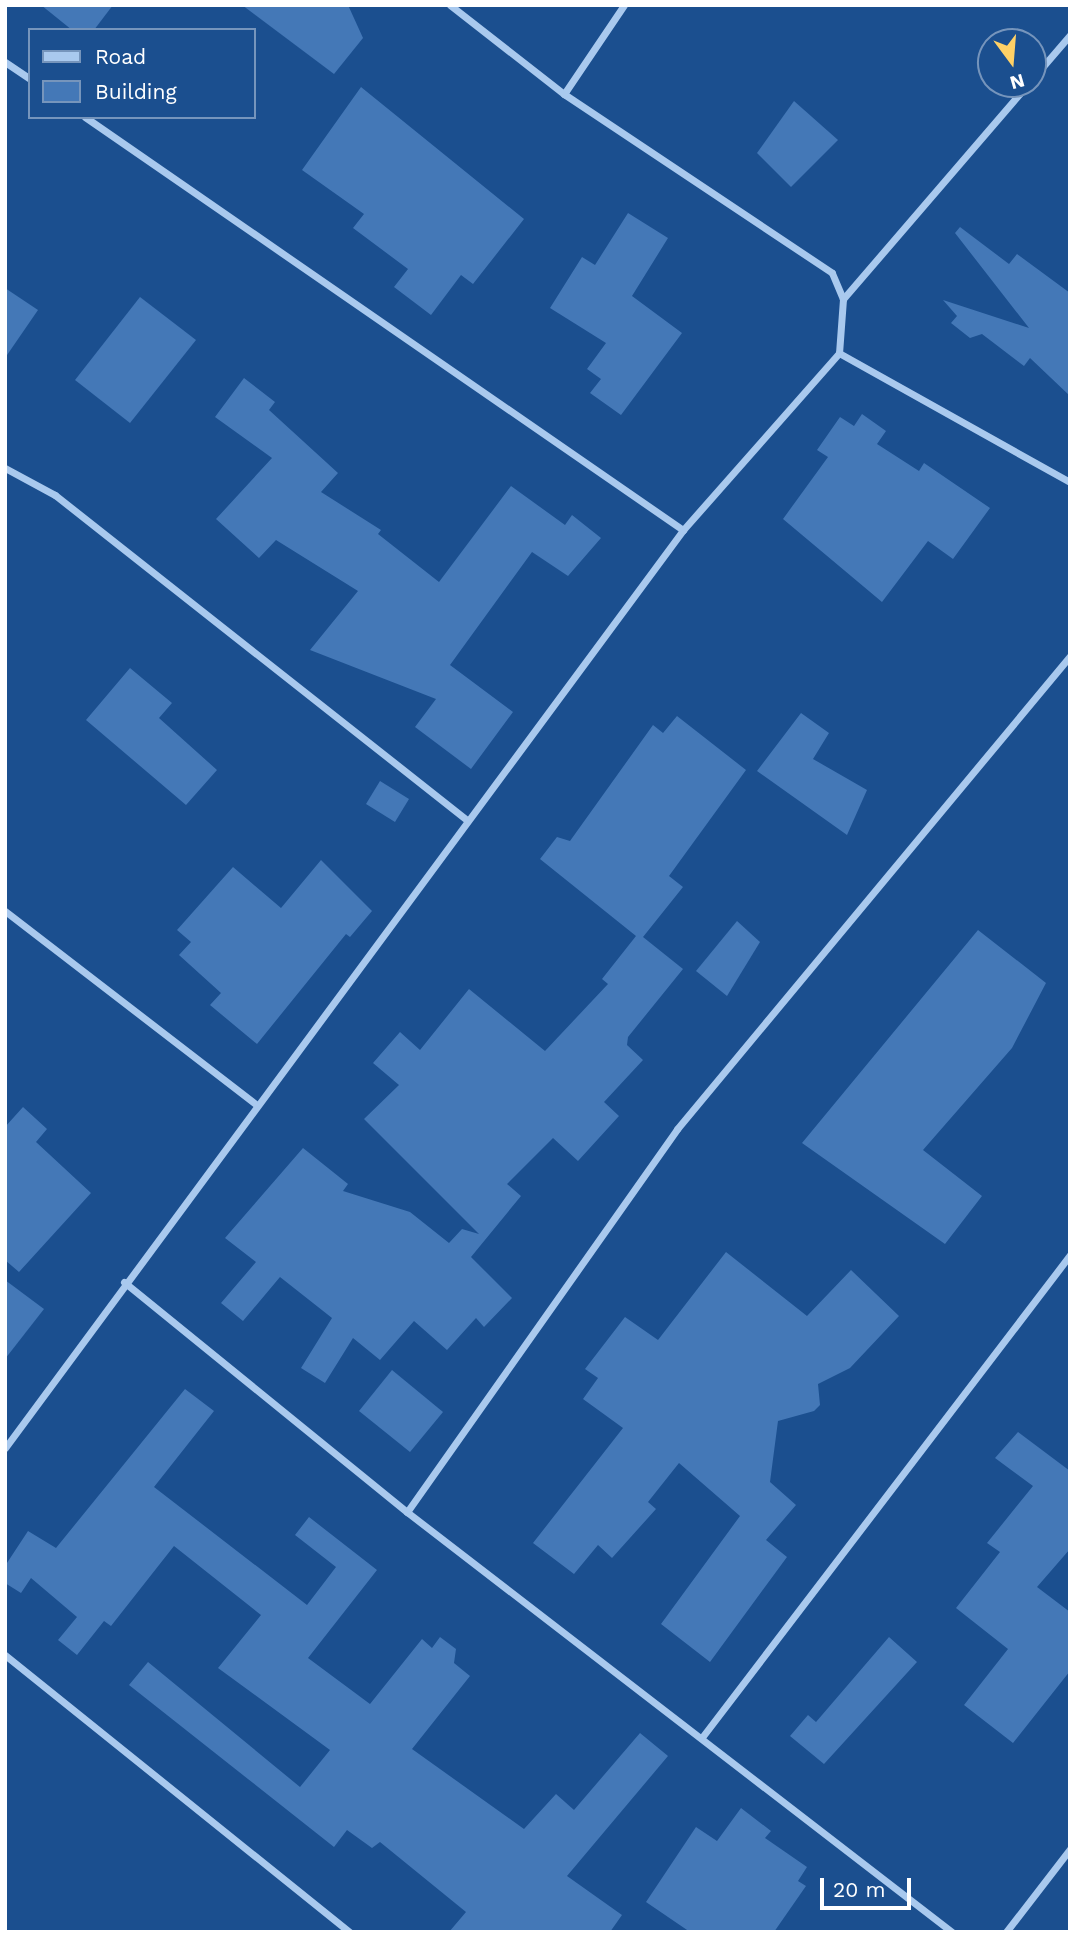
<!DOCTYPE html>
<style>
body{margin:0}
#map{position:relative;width:1075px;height:1937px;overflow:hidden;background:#1b4f8f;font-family:"Work Sans",sans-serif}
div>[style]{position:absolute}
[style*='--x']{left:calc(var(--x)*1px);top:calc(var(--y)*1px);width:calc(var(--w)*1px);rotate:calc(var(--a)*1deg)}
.building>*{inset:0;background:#4478b7}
.street>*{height:7px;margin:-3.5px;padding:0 3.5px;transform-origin:3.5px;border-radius:3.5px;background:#a9c9ee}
span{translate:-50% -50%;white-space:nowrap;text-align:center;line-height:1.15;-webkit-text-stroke:5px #1b4f8f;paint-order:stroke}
.frame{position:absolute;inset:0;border:7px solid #fff;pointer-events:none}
.legend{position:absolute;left:28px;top:28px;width:228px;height:91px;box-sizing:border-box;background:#1b4f8f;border:2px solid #7695bc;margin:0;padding:9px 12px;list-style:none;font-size:21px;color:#fff}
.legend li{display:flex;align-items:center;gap:14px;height:35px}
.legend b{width:35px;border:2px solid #7695bc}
.north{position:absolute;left:977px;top:28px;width:70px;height:70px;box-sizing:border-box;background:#1b4f8f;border:2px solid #7695bc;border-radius:50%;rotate:164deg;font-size:19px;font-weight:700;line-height:28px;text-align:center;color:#fff}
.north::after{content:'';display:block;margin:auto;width:24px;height:32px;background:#ffd166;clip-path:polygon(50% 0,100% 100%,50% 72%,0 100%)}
.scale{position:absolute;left:820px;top:1878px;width:91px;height:32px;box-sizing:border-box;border:4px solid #fff;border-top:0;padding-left:9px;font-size:21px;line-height:24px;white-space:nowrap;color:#fff;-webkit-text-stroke:5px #1b4f8f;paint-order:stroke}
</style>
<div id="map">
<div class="building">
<i style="clip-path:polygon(41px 5px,113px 5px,94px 30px,72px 30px)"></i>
<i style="clip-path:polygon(242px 5px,348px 5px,363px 38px,334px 74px)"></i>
<i style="clip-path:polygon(361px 87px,524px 219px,473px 284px,461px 275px,431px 315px,394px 287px,408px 269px,353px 228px,364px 214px,302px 170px)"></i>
<i style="clip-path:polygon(794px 101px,838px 140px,791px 187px,757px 153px)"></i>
<i style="clip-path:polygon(628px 213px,668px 238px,632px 296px,682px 333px,621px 415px,590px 393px,601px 379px,587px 369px,606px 343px,550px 308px,582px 257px,595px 265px)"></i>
<i style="clip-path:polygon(960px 227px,1009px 264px,1017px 254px,1070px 293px,1070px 396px,1030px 358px,1024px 366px,982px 334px,970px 338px,951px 323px,957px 316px,943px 300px,1029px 328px,955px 233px)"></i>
<i style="clip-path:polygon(5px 288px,38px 310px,5px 358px)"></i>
<i style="clip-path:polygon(140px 297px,196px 340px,130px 423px,75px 380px)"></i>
<i style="clip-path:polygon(244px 378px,275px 402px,269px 410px,338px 473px,321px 492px,381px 530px,378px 534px,439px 582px,511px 486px,565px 525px,572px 515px,601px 538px,568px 576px,532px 552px,450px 665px,513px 712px,471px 769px,415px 727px,436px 699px,310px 650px,358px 591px,276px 540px,259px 558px,216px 519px,272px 458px,215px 417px)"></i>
<i style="clip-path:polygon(862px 414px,886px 431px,877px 444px,919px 471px,924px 463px,990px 508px,953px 559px,928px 541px,882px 602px,783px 519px,828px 457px,817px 450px,840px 417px,854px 426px)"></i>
<i style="clip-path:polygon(130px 668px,172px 703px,159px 718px,217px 770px,186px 805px,86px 720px)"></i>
<i style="clip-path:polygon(801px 713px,829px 733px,813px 759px,867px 790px,847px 835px,757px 771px)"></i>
<i style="clip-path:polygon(677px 716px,746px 770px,669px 876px,683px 887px,643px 937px,683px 969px,628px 1037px,627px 1045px,643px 1060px,604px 1102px,619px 1116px,578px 1161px,553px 1138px,507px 1184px,521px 1196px,471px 1257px,512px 1298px,484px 1327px,476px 1318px,447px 1350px,414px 1321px,380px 1360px,353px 1338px,325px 1383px,301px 1368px,332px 1318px,280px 1277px,243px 1321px,221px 1303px,256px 1262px,225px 1238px,303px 1148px,348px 1184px,343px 1191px,410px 1212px,449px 1243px,462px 1229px,479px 1234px,364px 1119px,399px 1085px,373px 1063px,400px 1032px,420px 1050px,469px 989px,545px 1051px,608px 984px,602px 979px,636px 936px,540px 859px,557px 837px,570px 841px,653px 725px,663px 733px)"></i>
<i style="clip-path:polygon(380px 781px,409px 799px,395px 822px,366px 804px)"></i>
<i style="clip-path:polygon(321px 860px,372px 911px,350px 937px,346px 934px,257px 1044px,210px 1005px,221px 993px,179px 955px,191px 942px,177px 930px,233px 867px,281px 908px)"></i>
<i style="clip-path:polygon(737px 921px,760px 942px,727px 996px,696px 971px)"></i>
<i style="clip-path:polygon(978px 930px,1046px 983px,1012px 1048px,923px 1150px,982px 1196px,945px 1244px,802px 1143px)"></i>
<i style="clip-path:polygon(23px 1107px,47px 1129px,36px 1142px,91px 1193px,19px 1272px,5px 1260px,5px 1127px)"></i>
<i style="clip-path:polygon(726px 1252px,807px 1316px,851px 1270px,899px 1316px,850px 1368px,818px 1384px,820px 1405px,814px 1411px,778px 1421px,770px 1482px,796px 1505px,766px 1540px,787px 1557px,710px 1662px,661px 1624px,740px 1516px,679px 1463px,648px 1502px,656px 1509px,612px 1558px,598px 1545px,574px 1574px,533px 1543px,623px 1428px,583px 1399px,598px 1378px,585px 1369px,625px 1317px,658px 1340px)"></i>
<i style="clip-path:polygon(5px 1280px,44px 1309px,5px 1359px)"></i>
<i style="clip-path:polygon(392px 1370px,443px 1412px,410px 1452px,359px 1411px)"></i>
<i style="clip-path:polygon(185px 1389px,214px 1411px,154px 1487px,307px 1605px,336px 1567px,295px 1535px,309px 1517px,377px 1570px,308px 1658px,370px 1704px,422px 1639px,432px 1648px,440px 1637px,456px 1649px,454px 1663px,470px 1676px,412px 1749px,524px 1829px,556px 1794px,574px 1810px,640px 1733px,668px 1756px,567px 1876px,622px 1915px,610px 1932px,449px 1932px,466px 1912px,380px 1842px,372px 1848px,347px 1830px,334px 1847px,129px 1685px,148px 1662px,300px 1787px,330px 1750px,218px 1668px,261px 1615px,174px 1546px,111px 1626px,104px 1621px,77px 1655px,58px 1640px,77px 1617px,31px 1578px,21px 1593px,5px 1583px,5px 1566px,28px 1531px,56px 1548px)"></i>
<i style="clip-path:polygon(1018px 1432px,1070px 1471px,1070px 1549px,1037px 1587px,1070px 1612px,1070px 1671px,1013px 1743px,964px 1705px,1008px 1649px,956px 1608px,1000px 1552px,987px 1543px,1033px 1486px,995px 1458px)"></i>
<i style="clip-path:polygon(889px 1637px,917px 1662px,824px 1764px,790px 1736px,808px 1715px,816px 1722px)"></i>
<i style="clip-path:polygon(741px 1808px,771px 1831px,765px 1838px,807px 1867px,798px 1881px,806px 1886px,774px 1932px,690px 1932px,646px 1902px,696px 1827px,717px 1841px)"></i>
</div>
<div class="street">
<i style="--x:450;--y:5;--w:145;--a:38"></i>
<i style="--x:564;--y:94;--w:322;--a:33.7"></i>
<i style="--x:832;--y:273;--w:28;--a:67"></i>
<i style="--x:843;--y:299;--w:54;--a:94.2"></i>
<i style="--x:839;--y:353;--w:265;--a:29.2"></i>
<i style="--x:5;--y:62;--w:30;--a:34"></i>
<i style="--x:1033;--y:78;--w:57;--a:-49.3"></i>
<i style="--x:564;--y:94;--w:107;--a:-56"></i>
<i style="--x:85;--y:117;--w:727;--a:34.63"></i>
<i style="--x:843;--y:299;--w:284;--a:-49.3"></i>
<i style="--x:5;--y:468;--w:57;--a:28.4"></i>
<i style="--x:55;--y:495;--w:525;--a:38.27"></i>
<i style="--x:5;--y:911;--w:317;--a:37.6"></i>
<i style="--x:124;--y:1282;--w:365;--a:39.1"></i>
<i style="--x:407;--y:1512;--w:688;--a:37.62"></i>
<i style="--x:5;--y:1448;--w:1141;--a:-53.55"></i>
<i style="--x:683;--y:530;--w:236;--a:-48.6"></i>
<i style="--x:407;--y:1512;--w:469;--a:-54.8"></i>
<i style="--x:677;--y:1129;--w:615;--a:-50.28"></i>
<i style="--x:5;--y:1655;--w:442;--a:38.8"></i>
<i style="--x:703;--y:1736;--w:605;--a:-52.66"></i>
<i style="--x:1006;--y:1932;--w:105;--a:-52.4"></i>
</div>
<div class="frame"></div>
<ul class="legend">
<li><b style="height:9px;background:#a9c9ee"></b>Road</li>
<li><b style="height:19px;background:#4478b7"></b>Building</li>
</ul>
<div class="north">N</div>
<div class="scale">20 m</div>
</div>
